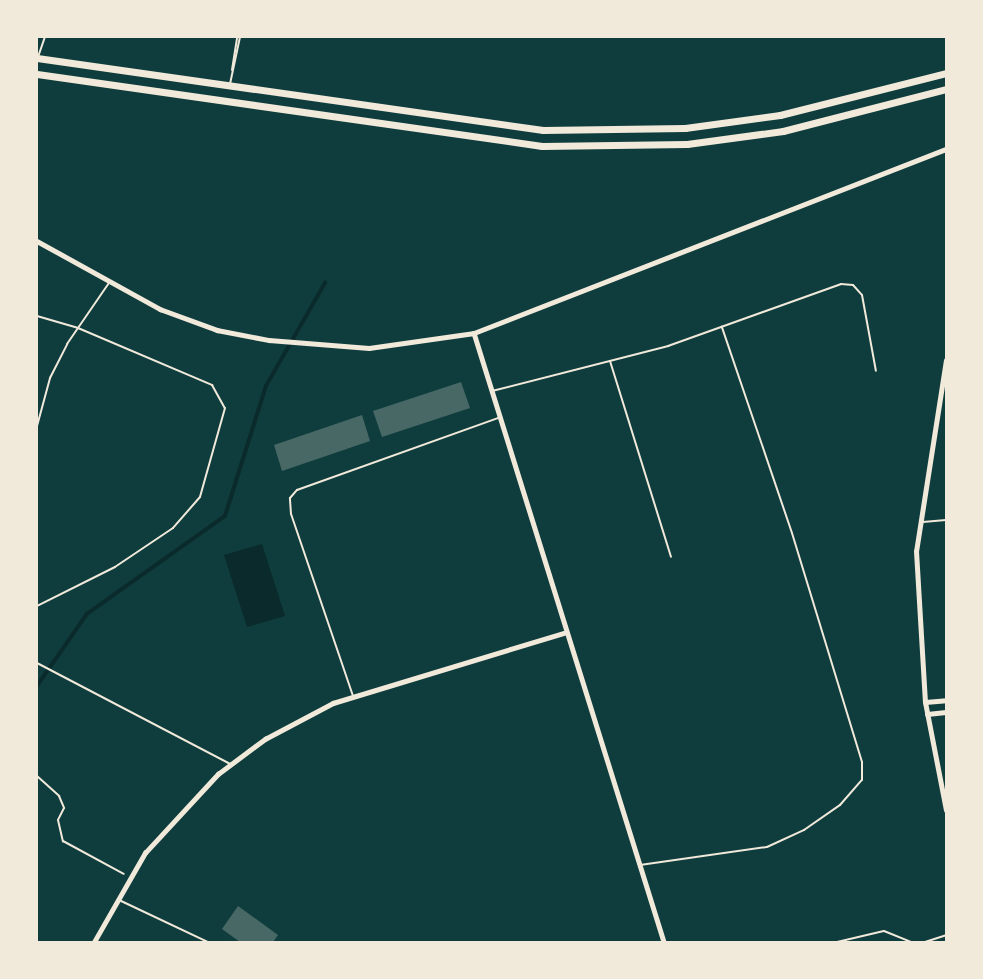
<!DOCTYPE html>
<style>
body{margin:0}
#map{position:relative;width:983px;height:979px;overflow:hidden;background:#0f3d3e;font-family:"Archivo Narrow",sans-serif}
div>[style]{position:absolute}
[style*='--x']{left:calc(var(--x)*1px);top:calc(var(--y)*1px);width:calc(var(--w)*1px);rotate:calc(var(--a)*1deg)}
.water>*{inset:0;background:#0a2a2b}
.stream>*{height:3.5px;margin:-1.75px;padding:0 1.75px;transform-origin:1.75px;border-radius:1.75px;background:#0a2a2b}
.building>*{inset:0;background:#486865}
.path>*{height:2px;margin:-1px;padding:0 1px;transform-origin:1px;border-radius:1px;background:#f1e9da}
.service>*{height:2px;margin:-1px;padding:0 1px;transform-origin:1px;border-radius:1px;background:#f1e9da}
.minor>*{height:4.5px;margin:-2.25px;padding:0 2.25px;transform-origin:2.25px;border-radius:2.25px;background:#f1e9da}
.tertiary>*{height:5px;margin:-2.5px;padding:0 2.5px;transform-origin:2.5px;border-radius:2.5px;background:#f1e9da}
.trunk>*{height:7px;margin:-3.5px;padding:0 3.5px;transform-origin:3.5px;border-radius:3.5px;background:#f1e9da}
span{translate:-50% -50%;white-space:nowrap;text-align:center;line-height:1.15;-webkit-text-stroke:5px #f1e9da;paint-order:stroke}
.frame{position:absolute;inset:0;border:38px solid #f1e9da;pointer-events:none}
</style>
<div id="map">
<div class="water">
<i style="clip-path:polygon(262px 544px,285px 616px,247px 627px,224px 555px)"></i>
</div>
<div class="stream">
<i style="--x:37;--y:686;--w:88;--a:-55.2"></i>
<i style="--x:87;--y:614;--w:169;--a:-35.4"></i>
<i style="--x:225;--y:516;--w:136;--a:-72.5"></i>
<i style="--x:266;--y:386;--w:119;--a:-60.2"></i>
</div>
<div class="building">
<i style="clip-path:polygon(461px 382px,470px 408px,382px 437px,373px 411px)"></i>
<i style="clip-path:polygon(362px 415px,370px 441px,282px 471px,274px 445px)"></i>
<i style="clip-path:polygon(238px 906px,278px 935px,273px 942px,240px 942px,222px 929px)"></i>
</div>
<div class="path">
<i style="--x:37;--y:776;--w:30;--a:42"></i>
<i style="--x:59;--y:796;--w:13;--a:67"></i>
<i style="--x:64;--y:808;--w:13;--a:117"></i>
<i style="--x:58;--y:820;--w:22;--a:77"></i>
<i style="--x:63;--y:841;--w:69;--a:28.4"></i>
</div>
<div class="service">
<i style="--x:38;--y:57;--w:21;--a:-71"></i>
<i style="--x:232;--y:70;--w:33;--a:-81"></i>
<i style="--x:230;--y:84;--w:48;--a:-78"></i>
<i style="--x:37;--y:316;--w:43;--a:16.3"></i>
<i style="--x:78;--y:328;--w:146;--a:23"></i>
<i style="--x:212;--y:385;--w:26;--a:61"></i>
<i style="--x:225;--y:408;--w:92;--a:105.7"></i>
<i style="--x:200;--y:497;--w:41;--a:131.1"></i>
<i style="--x:173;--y:528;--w:70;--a:146.1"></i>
<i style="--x:115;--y:567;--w:87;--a:153.4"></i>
<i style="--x:610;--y:361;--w:205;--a:72.7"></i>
<i style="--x:492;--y:391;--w:182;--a:-14.3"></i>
<i style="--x:668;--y:346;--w:184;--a:-19.7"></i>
<i style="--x:841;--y:284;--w:12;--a:5"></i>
<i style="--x:853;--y:285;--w:13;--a:48"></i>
<i style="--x:862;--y:295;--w:77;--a:79.6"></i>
<i style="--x:37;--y:426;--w:50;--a:-74.8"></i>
<i style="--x:50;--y:378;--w:38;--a:-63"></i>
<i style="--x:67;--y:344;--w:74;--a:-55.5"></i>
<i style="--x:923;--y:522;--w:23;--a:-5"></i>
<i style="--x:37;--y:663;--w:218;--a:27.6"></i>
<i style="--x:353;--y:696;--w:192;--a:-108.8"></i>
<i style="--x:291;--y:514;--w:16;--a:-94"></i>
<i style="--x:290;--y:498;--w:11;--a:-49"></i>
<i style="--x:297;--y:490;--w:214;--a:-19.7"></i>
<i style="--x:640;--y:865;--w:128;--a:-8.1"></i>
<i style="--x:767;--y:847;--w:41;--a:-24.7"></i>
<i style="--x:804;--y:830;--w:44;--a:-34.8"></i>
<i style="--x:840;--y:805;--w:33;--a:-49"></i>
<i style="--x:862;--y:780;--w:18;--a:-90"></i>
<i style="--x:862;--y:762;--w:239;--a:-107"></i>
<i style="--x:792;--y:533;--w:218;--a:-108.8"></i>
<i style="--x:119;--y:900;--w:98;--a:25.3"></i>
<i style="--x:837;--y:942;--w:48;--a:-13.2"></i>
<i style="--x:884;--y:931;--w:29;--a:22"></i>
<i style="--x:925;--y:942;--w:22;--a:-18"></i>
</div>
<div class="minor">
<i style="--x:37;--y:241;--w:141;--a:28.9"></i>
<i style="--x:160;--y:309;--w:61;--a:20.2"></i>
<i style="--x:217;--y:330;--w:53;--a:10.9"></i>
<i style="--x:269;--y:340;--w:100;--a:4.6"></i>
<i style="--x:369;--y:348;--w:106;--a:-8.1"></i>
<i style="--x:474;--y:333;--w:507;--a:-21.3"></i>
<i style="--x:474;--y:333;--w:638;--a:72.67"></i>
<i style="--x:94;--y:942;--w:103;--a:-60.2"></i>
<i style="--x:145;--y:853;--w:108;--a:-47.3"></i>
<i style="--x:218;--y:774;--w:59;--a:-36.7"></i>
<i style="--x:265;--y:739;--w:77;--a:-27.9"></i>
<i style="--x:333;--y:703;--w:241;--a:-16.9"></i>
</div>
<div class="tertiary">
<i style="--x:946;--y:360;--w:193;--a:98.9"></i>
<i style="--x:916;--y:551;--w:151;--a:86.6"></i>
<i style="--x:925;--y:702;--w:110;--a:79"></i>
<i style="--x:925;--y:702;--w:21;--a:-5"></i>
<i style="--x:927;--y:714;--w:19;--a:-6"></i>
</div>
<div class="trunk">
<i style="--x:37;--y:58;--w:511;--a:8.1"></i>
<i style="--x:543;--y:130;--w:142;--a:-0.8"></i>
<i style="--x:685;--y:128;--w:96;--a:-7.8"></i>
<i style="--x:780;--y:115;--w:171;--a:-14.2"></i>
<i style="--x:37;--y:74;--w:510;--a:8.11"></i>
<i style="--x:542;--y:146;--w:145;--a:-0.8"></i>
<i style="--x:687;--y:144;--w:97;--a:-7.7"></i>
<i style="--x:783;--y:131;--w:168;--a:-14.4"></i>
</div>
<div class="frame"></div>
</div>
